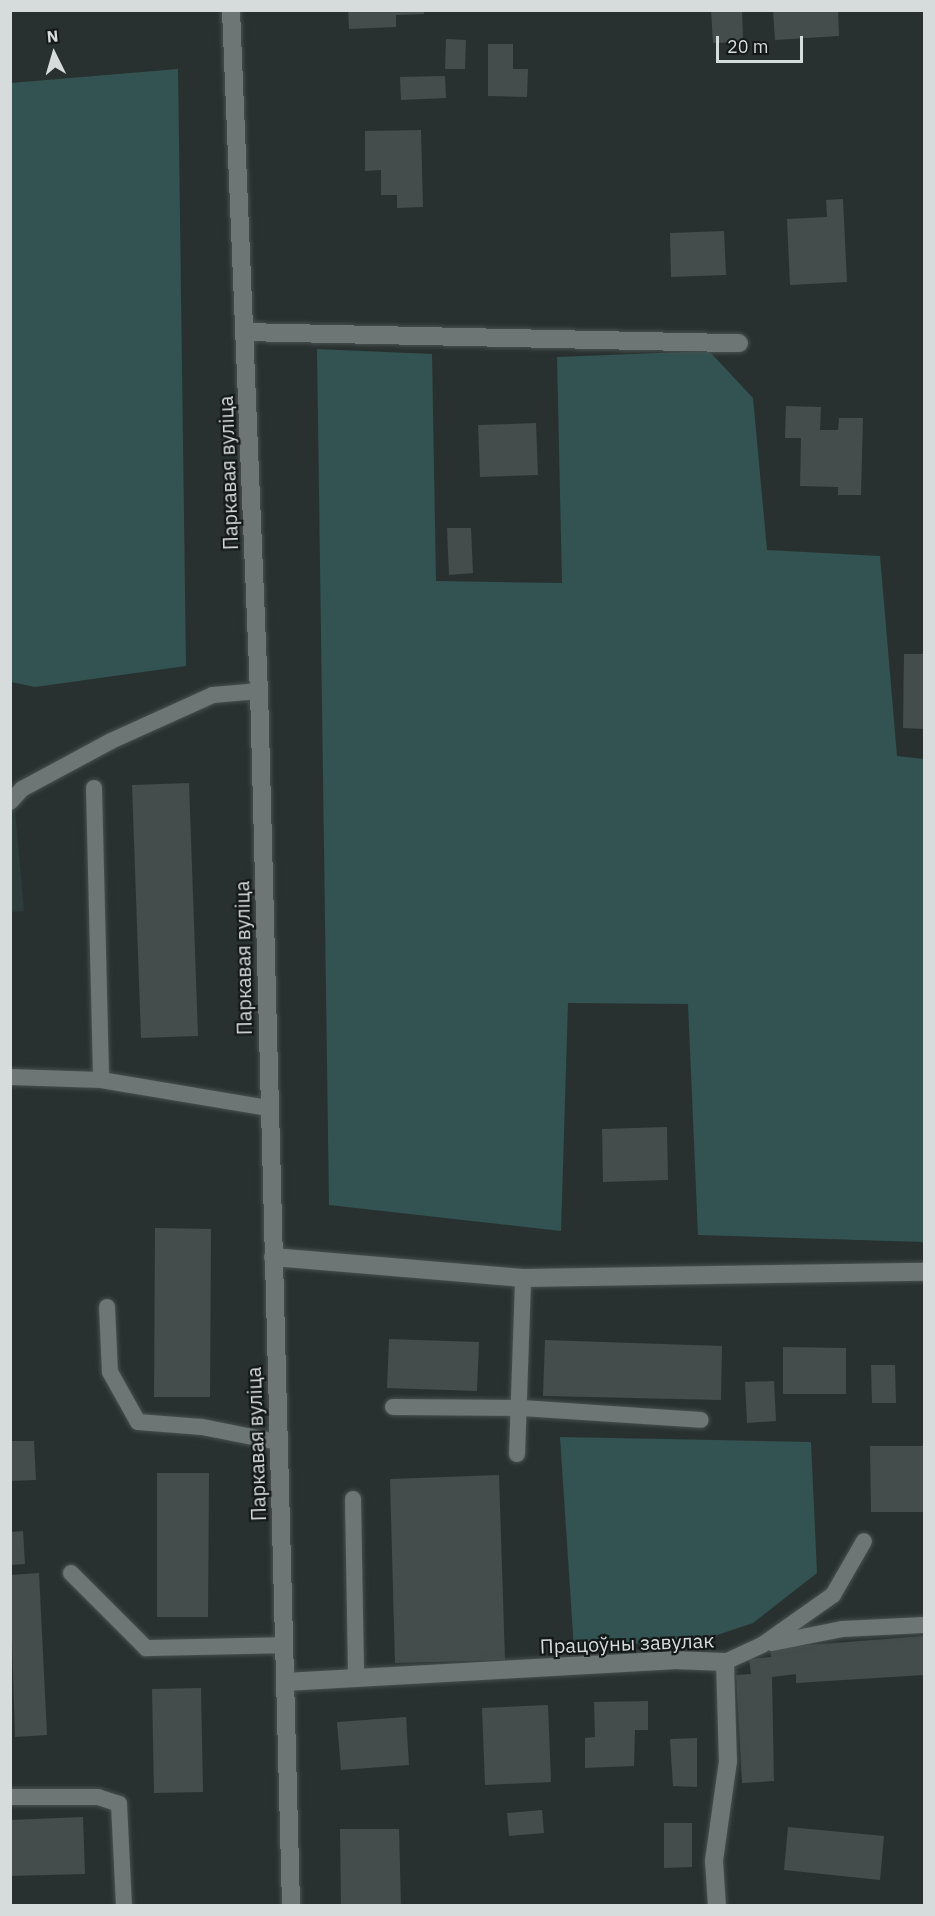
<!DOCTYPE html>
<meta charset="utf-8">
<style>
body{margin:0}
#map{position:relative;width:935px;height:1916px;overflow:hidden;background:#293130;font-family:"IBM Plex Sans",sans-serif}
div>[style]{position:absolute}
[style*='--x']{left:calc(var(--x)*1px);top:calc(var(--y)*1px);width:calc(var(--w)*1px);rotate:calc(var(--a)*1deg)}
.built>*{inset:0;background:#2c3d3c}
.green>*{inset:0;background:#325352}
.building>*{inset:0;background:#444c4c}
.roads{filter:drop-shadow(0 0 2px #484f4f) drop-shadow(0 0 2px #484f4f)}
.service>*{height:16px;margin:-8px;padding:0 8px;transform-origin:8px;border-radius:8px;background:#6d7675}
.minor>*{height:18px;margin:-9px;padding:0 9px;transform-origin:9px;border-radius:9px;background:#6d7675}
.tertiary>*{height:18px;margin:-9px;padding:0 9px;transform-origin:9px;border-radius:9px;background:#6d7675}
span{translate:-50% -50%;white-space:nowrap;text-align:center;line-height:1.15;-webkit-text-stroke:4.5px #141818;paint-order:stroke}
.street-label{font-size:20px;color:#d6dbdb}
.frame{position:absolute;inset:0;border:12px solid #d6dbdb;pointer-events:none}
.north{position:absolute;left:24px;top:24px;width:60px;height:60px;-webkit-text-stroke:4px #141818;paint-order:stroke;rotate:355deg;font-size:16px;font-weight:700;line-height:24px;text-align:center;color:#d6dbdb}
.north::after{content:'';display:block;margin:auto;width:21px;height:27px;background:#d6dbdb;clip-path:polygon(50% 0,100% 100%,50% 72%,0 100%)}
.scale{position:absolute;left:716px;top:36px;width:87px;height:27px;box-sizing:border-box;border:3px solid #d6dbdb;border-top:0;padding-left:8px;font-size:18px;line-height:21px;white-space:nowrap;color:#d6dbdb;-webkit-text-stroke:4px #141818;paint-order:stroke}
</style>
<div id="map">
<div class="built">
<i style="clip-path:polygon(10px 752px,24px 911px,11px 912px,10px 912px)"></i>
</div>
<div class="green">
<i style="clip-path:polygon(178px 69px,186px 666px,35px 687px,11px 682px,11px 83px)"></i>
<i style="clip-path:polygon(317px 349px,432px 354px,436px 581px,562px 583px,557px 357px,709px 351px,753px 398px,767px 550px,880px 556px,897px 756px,924px 759px,924px 1242px,698px 1235px,688px 1004px,568px 1003px,561px 1231px,329px 1205px)"></i>
<i style="clip-path:polygon(560px 1437px,811px 1442px,817px 1573px,753px 1623px,711px 1637px,574px 1649px)"></i>
</div>
<div class="building">
<i style="clip-path:polygon(348px 10px,424px 10px,424px 14px,396px 15px,396px 27px,349px 29px)"></i>
<i style="clip-path:polygon(711px 10px,742px 10px,743px 42px,713px 43px)"></i>
<i style="clip-path:polygon(773px 10px,838px 10px,839px 36px,775px 40px)"></i>
<i style="clip-path:polygon(446px 39px,466px 40px,465px 69px,445px 69px)"></i>
<i style="clip-path:polygon(488px 44px,513px 44px,513px 69px,528px 69px,527px 97px,488px 96px)"></i>
<i style="clip-path:polygon(445px 76px,446px 98px,401px 100px,400px 77px)"></i>
<i style="clip-path:polygon(421px 130px,423px 207px,397px 208px,397px 195px,381px 195px,381px 170px,365px 171px,365px 131px)"></i>
<i style="clip-path:polygon(843px 199px,847px 282px,790px 285px,787px 219px,827px 217px,826px 200px)"></i>
<i style="clip-path:polygon(724px 231px,726px 275px,671px 277px,670px 233px)"></i>
<i style="clip-path:polygon(786px 406px,821px 407px,820px 430px,838px 430px,839px 418px,863px 418px,861px 495px,838px 495px,838px 487px,800px 486px,801px 438px,785px 438px)"></i>
<i style="clip-path:polygon(536px 423px,538px 475px,480px 477px,478px 425px)"></i>
<i style="clip-path:polygon(447px 528px,471px 528px,473px 573px,449px 575px)"></i>
<i style="clip-path:polygon(904px 654px,924px 654px,924px 729px,903px 728px)"></i>
<i style="clip-path:polygon(189px 783px,198px 1036px,141px 1038px,132px 785px)"></i>
<i style="clip-path:polygon(667px 1127px,668px 1180px,603px 1182px,602px 1129px)"></i>
<i style="clip-path:polygon(155px 1228px,211px 1229px,210px 1397px,154px 1397px)"></i>
<i style="clip-path:polygon(389px 1339px,479px 1342px,477px 1391px,387px 1388px)"></i>
<i style="clip-path:polygon(545px 1340px,722px 1346px,721px 1400px,543px 1396px)"></i>
<i style="clip-path:polygon(783px 1347px,846px 1348px,846px 1394px,783px 1394px)"></i>
<i style="clip-path:polygon(871px 1365px,895px 1365px,896px 1403px,872px 1403px)"></i>
<i style="clip-path:polygon(774px 1381px,776px 1421px,747px 1423px,745px 1382px)"></i>
<i style="clip-path:polygon(10px 1441px,34px 1441px,36px 1480px,10px 1481px)"></i>
<i style="clip-path:polygon(870px 1446px,924px 1446px,924px 1512px,871px 1512px)"></i>
<i style="clip-path:polygon(157px 1473px,209px 1473px,208px 1617px,157px 1617px)"></i>
<i style="clip-path:polygon(499px 1475px,505px 1660px,395px 1663px,390px 1479px)"></i>
<i style="clip-path:polygon(23px 1531px,25px 1564px,10px 1565px,10px 1532px)"></i>
<i style="clip-path:polygon(39px 1573px,47px 1735px,15px 1737px,10px 1575px)"></i>
<i style="clip-path:polygon(924px 1636px,924px 1675px,796px 1683px,796px 1674px,772px 1677px,774px 1781px,742px 1783px,736px 1675px,751px 1674px,749px 1659px,771px 1657px,770px 1648px)"></i>
<i style="clip-path:polygon(201px 1688px,203px 1792px,154px 1793px,152px 1689px)"></i>
<i style="clip-path:polygon(648px 1701px,648px 1730px,635px 1730px,634px 1766px,585px 1768px,585px 1738px,595px 1737px,594px 1702px)"></i>
<i style="clip-path:polygon(548px 1705px,551px 1782px,485px 1785px,482px 1708px)"></i>
<i style="clip-path:polygon(406px 1717px,409px 1765px,341px 1770px,337px 1722px)"></i>
<i style="clip-path:polygon(697px 1738px,697px 1787px,673px 1786px,670px 1739px)"></i>
<i style="clip-path:polygon(542px 1810px,544px 1833px,509px 1836px,507px 1813px)"></i>
<i style="clip-path:polygon(83px 1817px,85px 1874px,10px 1876px,10px 1820px)"></i>
<i style="clip-path:polygon(664px 1823px,692px 1823px,692px 1867px,664px 1868px)"></i>
<i style="clip-path:polygon(788px 1827px,884px 1836px,880px 1880px,784px 1870px)"></i>
<i style="clip-path:polygon(340px 1829px,399px 1829px,401px 1906px,341px 1906px)"></i>
</div>
<div class="roads">
<div class="service">
<i style="--x:94;--y:788;--w:292;--a:88.6"></i>
<i style="--x:10;--y:802;--w:18;--a:-47"></i>
<i style="--x:22;--y:789;--w:101;--a:-28.3"></i>
<i style="--x:111;--y:741;--w:112;--a:-24.3"></i>
<i style="--x:213;--y:695;--w:46;--a:-5"></i>
<i style="--x:10;--y:1077;--w:91;--a:1.9"></i>
<i style="--x:101;--y:1080;--w:170;--a:9.5"></i>
<i style="--x:107;--y:1307;--w:65;--a:87.4"></i>
<i style="--x:110;--y:1372;--w:57;--a:60.8"></i>
<i style="--x:138;--y:1422;--w:64;--a:4.5"></i>
<i style="--x:202;--y:1427;--w:77;--a:11.2"></i>
<i style="--x:393;--y:1407;--w:129;--a:0.4"></i>
<i style="--x:522;--y:1408;--w:179;--a:3.8"></i>
<i style="--x:517;--y:1454;--w:176;--a:-88"></i>
<i style="--x:353;--y:1499;--w:179;--a:89"></i>
<i style="--x:71;--y:1573;--w:106;--a:45"></i>
<i style="--x:146;--y:1648;--w:138;--a:-1.2"></i>
<i style="--x:772;--y:1643;--w:71;--a:-11.3"></i>
<i style="--x:842;--y:1629;--w:82;--a:-2.8"></i>
<i style="--x:725;--y:1662;--w:41;--a:-24.7"></i>
<i style="--x:762;--y:1645;--w:87;--a:-35.2"></i>
<i style="--x:833;--y:1595;--w:62;--a:-60.1"></i>
<i style="--x:10;--y:1797;--w:88;--a:0"></i>
<i style="--x:98;--y:1797;--w:22;--a:18"></i>
<i style="--x:119;--y:1804;--w:102;--a:87.2"></i>
</div>
<div class="minor">
<i style="--x:244;--y:332;--w:495;--a:1.3"></i>
<i style="--x:273;--y:1257;--w:251;--a:4.8"></i>
<i style="--x:523;--y:1278;--w:401;--a:-0.9"></i>
<i style="--x:285;--y:1682;--w:389;--a:-3.2"></i>
<i style="--x:673;--y:1660;--w:52;--a:2.2"></i>
<i style="--x:725;--y:1662;--w:99;--a:88.3"></i>
<i style="--x:728;--y:1761;--w:101;--a:98"></i>
<i style="--x:714;--y:1861;--w:45;--a:86.2"></i>
</div>
<div class="tertiary">
<i style="--x:231;--y:10;--w:682;--a:87.65"></i>
<i style="--x:259;--y:691;--w:1215;--a:88.49"></i>
</div>
</div>
<div class="street-label">
<span style="left:228px;top:473px;rotate:-92deg">Паркавая вуліца</span>
<span style="left:243px;top:958px;rotate:-91deg">Паркавая вуліца</span>
<span style="left:256px;top:1444px;rotate:-92deg">Паркавая вуліца</span>
<span style="left:627px;top:1643px;rotate:-2deg">Працоўны завулак</span>
</div>
<div class="frame"></div>
<div class="north">N</div>
<div class="scale">20 m</div>
</div>
